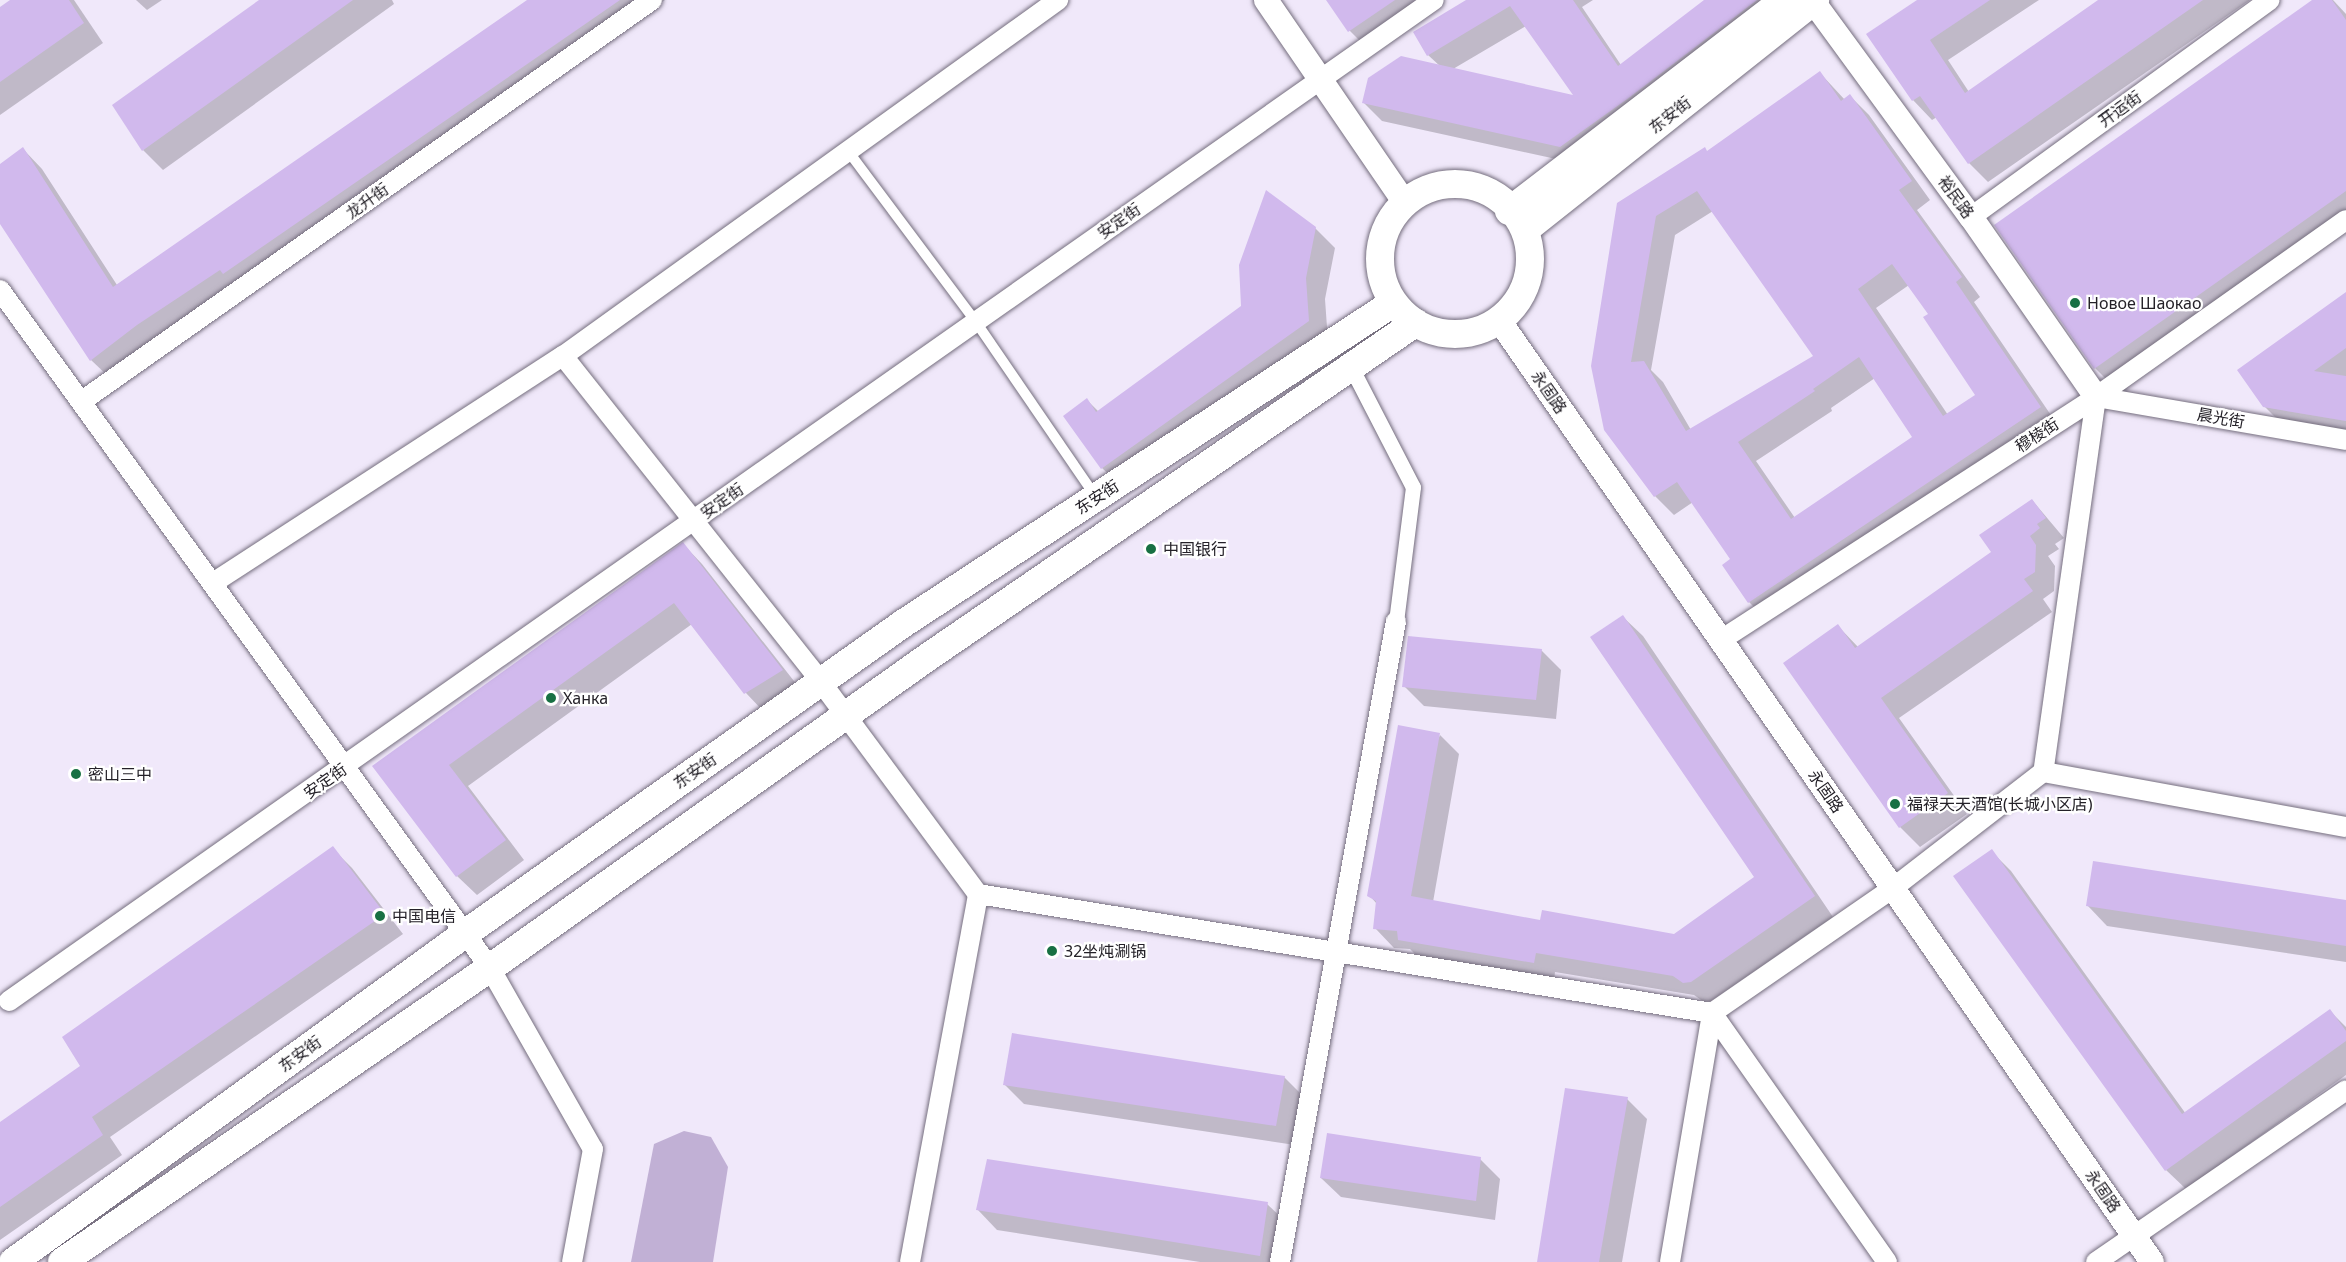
<!DOCTYPE html>
<meta charset="utf-8">
<style>
body{margin:0}
#map{position:relative;width:2346px;height:1262px;overflow:hidden;background:#f0e8fa;font-family:"Noto Sans","Noto Sans SC",sans-serif}
div>[style]{position:absolute}
[style*='--x']{left:calc(var(--x)*1px);top:calc(var(--y)*1px);width:calc(var(--w)*1px);rotate:calc(var(--a)*1deg)}
.green>*{inset:0;background:#c1b0d5}
.shadow>*{inset:0;background:#0003}
.building>*{inset:0;background:#d1b9ed}
.roads{filter:drop-shadow(0 0 2px #756e7e) drop-shadow(0 0 2px #756e7e)}
.service>*{height:10px;margin:-5px;padding:0 5px;transform-origin:5px;border-radius:5px;background:#fff}
.pedestrian>*{height:15px;margin:-7.5px;padding:0 7.5px;transform-origin:7.5px;border-radius:7.5px;background:#fff}
.minor>*{height:20px;margin:-10px;padding:0 10px;transform-origin:10px;border-radius:10px;background:#fff}
.tertiary>*{height:24px;margin:-12px;padding:0 12px;transform-origin:12px;border-radius:12px;background:#fff}
.secondary>*{height:28px;margin:-14px;padding:0 14px;transform-origin:14px;border-radius:14px;background:#fff}
.secondary>.ring{margin:-14px;padding:0;box-sizing:content-box;background:none;border:28px solid #fff;border-radius:50%}
.dots>*{width:16px;height:16px;translate:-50% -50%;box-sizing:border-box;border:3px solid #fff;border-radius:50%}
span{translate:-50% -50%;white-space:nowrap;text-align:center;line-height:1.15;-webkit-text-stroke:4.5px #fff;paint-order:stroke}
.street-label{font-size:16px;color:#242128}
.poi-label{font-size:16px;color:#242128}
.left{translate:0 -50%;text-align:left}
</style>
<div id="map">
<div class="green">
<i style="clip-path:polygon(684px 1131px,711px 1137px,728px 1167px,713px 1262px,631px 1262px,654px 1144px)"></i>
</div>
<div class="shadow">
<i style="clip-path:polygon(13px 0,74px 0,103px 43px,0 115px,0 9px)"></i>
<i style="clip-path:polygon(136px 0,162px 0,147px 10px)"></i>
<i style="clip-path:polygon(262px 0,392px 0,394px 4px,163px 170px,143px 150px)"></i>
<i style="clip-path:polygon(529px 0,665px 0,111px 379px,91px 360px,0 221px,0 166px,23px 149px,42px 169px,117px 285px)"></i>
<i style="clip-path:polygon(1328px 0,1441px 0,1369px 50px,1350px 31px)"></i>
<i style="clip-path:polygon(evenodd,1469px 0,1593px 0,1582px 7px,1621px 65px,1707px 0,1781px 0,1579px 164px,1382px 121px,1364px 103px,1441px 67px,1428px 55px,1469px 0,1526px 26px,1576px 97px,1453px 69px,1526px 26px)"></i>
<i style="clip-path:polygon(1919px 0,2039px 0,1948px 60px,1969px 92px,2101px 0,2250px 0,1988px 182px,1969px 163px,1937px 117px,1932px 120px,1913px 100px)"></i>
<i style="clip-path:polygon(2315px 0,2333px 0,2346px 14px,2346px 224px,2114px 387px,2095px 368px)"></i>
<i style="clip-path:polygon(evenodd,1820px 73px,1845px 100px,1850px 96px,1869px 115px,1930px 200px,1917px 210px,1980px 297px,1974px 302px,2059px 427px,1768px 621px,1749px 602px,1724px 565px,1732px 560px,1693px 502px,1674px 515px,1655px 496px,1605px 429px,1618px 203px,1708px 153px,1820px 73px,1713px 211px,1815px 356px,1691px 430px,1663px 382px,1651px 370px,1675px 235px,1713px 211px,1820px 73px,1909px 285px,1930px 314px,1977px 395px,1948px 415px,1876px 308px,1909px 285px,1820px 73px,1875px 378px,1914px 438px,1795px 518px,1756px 461px,1832px 411px,1831px 408px,1875px 378px)"></i>
<i style="clip-path:polygon(1315px 228px,1335px 248px,1325px 299px,1328px 341px,1122px 487px,1102px 468px,1087px 400px,1099px 412px,1243px 306px)"></i>
<i style="clip-path:polygon(2346px 294px,2346px 437px,2284px 426px,2264px 406px)"></i>
<i style="clip-path:polygon(2032px 500px,2064px 538px,2055px 544px,2059px 549px,2048px 556px,2055px 566px,2054px 591px,2043px 599px,2052px 612px,1899px 718px,1967px 814px,1920px 847px,1900px 827px,1785px 663px,1838px 626px,1858px 647px,1993px 553px)"></i>
<i style="clip-path:polygon(683px 544px,702px 564px,801px 690px,765px 713px,746px 693px,692px 624px,468px 786px,524px 860px,477px 895px,457px 876px,374px 767px)"></i>
<i style="clip-path:polygon(1623px 617px,1643px 636px,1833px 917px,1711px 1001px,1704px 1002px,1694px 995px,1555px 972px,1554px 981px,1420px 959px,1410px 949px,1394px 948px,1375px 928px,1377px 904px,1369px 895px,1440px 735px,1459px 754px,1433px 902px,1542px 922px,1674px 935px,1756px 878px)"></i>
<i style="clip-path:polygon(1541px 650px,1561px 670px,1556px 719px,1424px 706px,1404px 686px)"></i>
<i style="clip-path:polygon(332px 848px,352px 868px,403px 934px,110px 1137px,122px 1155px,0 1240px,0 1123px,82px 1066px)"></i>
<i style="clip-path:polygon(1991px 851px,2011px 871px,2186px 1114px,2330px 1011px,2346px 1027px,2346px 1075px,2186px 1189px,2166px 1170px)"></i>
<i style="clip-path:polygon(2346px 902px,2346px 962px,2107px 926px,2088px 906px)"></i>
<i style="clip-path:polygon(1284px 1077px,1304px 1097px,1295px 1145px,1024px 1104px,1004px 1084px)"></i>
<i style="clip-path:polygon(1627px 1099px,1647px 1119px,1622px 1262px,1539px 1262px)"></i>
<i style="clip-path:polygon(1480px 1159px,1500px 1179px,1495px 1220px,1341px 1197px,1321px 1178px)"></i>
<i style="clip-path:polygon(1267px 1204px,1287px 1223px,1281px 1262px,1200px 1262px,997px 1230px,978px 1210px)"></i>
</div>
<div class="building">
<i style="clip-path:polygon(10px 0,69px 0,84px 23px,0 82px,0 7px)"></i>
<i style="clip-path:polygon(259px 0,353px 0,142px 151px,112px 105px)"></i>
<i style="clip-path:polygon(527px 0,620px 0,223px 274px,220px 270px,137px 325px,90px 361px,0 224px,0 164px,23px 147px,113px 287px)"></i>
<i style="clip-path:polygon(1326px 0,1395px 0,1348px 32px)"></i>
<i style="clip-path:polygon(1466px 0,1573px 0,1618px 66px,1704px 0,1757px 0,1630px 97px,1560px 147px,1362px 103px,1368px 78px,1401px 56px,1573px 95px,1510px 6px,1427px 56px,1413px 32px)"></i>
<i style="clip-path:polygon(1917px 0,1990px 0,1930px 40px,1965px 93px,2098px 0,2203px 0,1968px 164px,1920px 96px,1912px 101px,1866px 34px)"></i>
<i style="clip-path:polygon(2312px 0,2332px 0,2346px 20px,2346px 191px,2094px 369px,1994px 225px)"></i>
<i style="clip-path:polygon(evenodd,1820px 71px,1841px 101px,1850px 94px,1912px 181px,1899px 190px,1962px 277px,1956px 282px,2041px 407px,1748px 603px,1722px 565px,1730px 559px,1677px 482px,1654px 497px,1604px 430px,1591px 366px,1617px 203px,1705px 147px,1707px 151px,1820px 71px,1697px 191px,1813px 356px,1686px 431px,1644px 361px,1631px 362px,1656px 216px,1697px 191px,1820px 71px,1892px 264px,1928px 314px,1923px 317px,1975px 395px,1943px 416px,1858px 289px,1892px 264px,1820px 71px,1859px 357px,1912px 437px,1791px 519px,1738px 442px,1815px 391px,1813px 389px,1859px 357px)"></i>
<i style="clip-path:polygon(1266px 190px,1316px 227px,1306px 278px,1309px 321px,1101px 469px,1063px 416px,1087px 398px,1096px 412px,1241px 306px,1239px 265px)"></i>
<i style="clip-path:polygon(2346px 292px,2346px 348px,2314px 371px,2346px 376px,2346px 421px,2263px 407px,2237px 370px)"></i>
<i style="clip-path:polygon(2032px 499px,2046px 518px,2037px 524px,2040px 528px,2030px 536px,2036px 545px,2035px 572px,2024px 579px,2033px 591px,1881px 698px,1948px 793px,1899px 828px,1783px 663px,1838px 624px,1855px 648px,1991px 552px,1979px 535px)"></i>
<i style="clip-path:polygon(683px 542px,783px 670px,744px 694px,674px 603px,449px 765px,506px 840px,456px 877px,372px 766px)"></i>
<i style="clip-path:polygon(1623px 615px,1815px 896px,1691px 982px,1683px 983px,1673px 976px,1536px 953px,1534px 963px,1398px 940px,1397px 931px,1373px 929px,1376px 901px,1367px 896px,1398px 725px,1440px 733px,1411px 896px,1540px 920px,1542px 910px,1674px 934px,1754px 877px,1590px 637px)"></i>
<i style="clip-path:polygon(1408px 636px,1542px 649px,1536px 700px,1402px 687px)"></i>
<i style="clip-path:polygon(333px 846px,385px 914px,92px 1117px,103px 1135px,0 1207px,0 1122px,80px 1066px,62px 1037px)"></i>
<i style="clip-path:polygon(1992px 849px,2182px 1114px,2330px 1009px,2346px 1031px,2346px 1041px,2165px 1171px,1953px 876px)"></i>
<i style="clip-path:polygon(2093px 861px,2346px 900px,2346px 946px,2086px 906px)"></i>
<i style="clip-path:polygon(1012px 1033px,1285px 1076px,1276px 1126px,1003px 1085px)"></i>
<i style="clip-path:polygon(1565px 1088px,1628px 1097px,1599px 1262px,1537px 1262px)"></i>
<i style="clip-path:polygon(1327px 1133px,1481px 1157px,1476px 1201px,1320px 1178px)"></i>
<i style="clip-path:polygon(987px 1159px,1268px 1202px,1260px 1256px,976px 1210px)"></i>
</div>
<div class="roads">
<div class="service">
<i style="--x:848;--y:151;--w:214;--a:53.2"></i>
<i style="--x:976;--y:322;--w:212;--a:55.6"></i>
</div>
<div class="pedestrian">
<i style="--x:1351;--y:367;--w:135;--a:62.7"></i>
<i style="--x:1413;--y:487;--w:135;--a:97.2"></i>
</div>
<div class="minor">
<i style="--x:1971;--y:217;--w:369;--a:-36"></i>
<i style="--x:0;--y:290;--w:837;--a:54.14"></i>
<i style="--x:490;--y:968;--w:208;--a:60.4"></i>
<i style="--x:593;--y:1149;--w:115;--a:100.5"></i>
<i style="--x:563;--y:356;--w:416;--a:51.6"></i>
<i style="--x:821;--y:682;--w:264;--a:53.5"></i>
<i style="--x:978;--y:894;--w:744;--a:9.21"></i>
<i style="--x:1712;--y:1013;--w:304;--a:54.9"></i>
<i style="--x:82;--y:401;--w:697;--a:-35.13"></i>
<i style="--x:2346;--y:440;--w:254;--a:-170.2"></i>
<i style="--x:2096;--y:397;--w:379;--a:98"></i>
<i style="--x:2043;--y:772;--w:308;--a:10.3"></i>
<i style="--x:213;--y:583;--w:417;--a:-33"></i>
<i style="--x:563;--y:356;--w:610;--a:-35.72"></i>
<i style="--x:1721;--y:640;--w:447;--a:-32.9"></i>
<i style="--x:2096;--y:397;--w:306;--a:-35.3"></i>
<i style="--x:9;--y:1001;--w:1741;--a:-35.09"></i>
<i style="--x:910;--y:1262;--w:374;--a:-79.5"></i>
<i style="--x:1280;--y:1262;--w:651;--a:-79.74"></i>
<i style="--x:1670;--y:1262;--w:253;--a:-80.4"></i>
<i style="--x:1712;--y:1013;--w:220;--a:-34.6"></i>
<i style="--x:1893;--y:888;--w:190;--a:-37.7"></i>
<i style="--x:2096;--y:1262;--w:303;--a:-34.5"></i>
</div>
<div class="tertiary">
<i style="--x:1266;--y:0;--w:246;--a:55.6"></i>
<i style="--x:1812;--y:0;--w:269;--a:53.8"></i>
<i style="--x:1971;--y:217;--w:219;--a:55.2"></i>
<i style="--x:1499;--y:320;--w:1146;--a:55.27"></i>
</div>
<div class="secondary">
<i class="ring" style="left:1380px;top:184px;width:122px;height:122px"></i>
<i style="--x:1509;--y:211;--w:347;--a:-37.5"></i>
<i style="--x:1526;--y:229;--w:369;--a:-38.4"></i>
<i style="--x:13;--y:1262;--w:560;--a:-35.99"></i>
<i style="--x:466;--y:933;--w:537;--a:-35.29"></i>
<i style="--x:904;--y:623;--w:584;--a:-33.2"></i>
<i style="--x:62;--y:1262;--w:519;--a:-34.49"></i>
<i style="--x:490;--y:968;--w:537;--a:-35.38"></i>
<i style="--x:928;--y:657;--w:591;--a:-34.44"></i>
</div>
</div>
<div class="dots">
<i style="left:2075px;top:303px;background:#187043"></i>
<i style="left:1151px;top:549px;background:#187043"></i>
<i style="left:551px;top:698px;background:#187043"></i>
<i style="left:76px;top:774px;background:#187043"></i>
<i style="left:1895px;top:804px;background:#187043"></i>
<i style="left:380px;top:916px;background:#187043"></i>
<i style="left:1052px;top:951px;background:#187043"></i>
</div>
<div class="street-label">
<span style="left:2120px;top:109px;rotate:-36deg">开运街</span>
<span style="left:1670px;top:115px;rotate:-38deg">东安街</span>
<span style="left:1956px;top:197px;rotate:54deg">裕民路</span>
<span style="left:367px;top:201px;rotate:-35deg">龙升街</span>
<span style="left:1119px;top:221px;rotate:-35deg">安定街</span>
<span style="left:1549px;top:392px;rotate:55deg">永固路</span>
<span style="left:2221px;top:418px;rotate:10deg">晨光街</span>
<span style="left:2037px;top:435px;rotate:-33deg">穆棱街</span>
<span style="left:1097px;top:497px;rotate:-33deg">东安街</span>
<span style="left:722px;top:501px;rotate:-35deg">安定街</span>
<span style="left:695px;top:771px;rotate:-35deg">东安街</span>
<span style="left:325px;top:781px;rotate:-35deg">安定街</span>
<span style="left:1826px;top:791px;rotate:55deg">永固路</span>
<span style="left:300px;top:1054px;rotate:-36deg">东安街</span>
<span style="left:2103px;top:1191px;rotate:55deg">永固路</span>
</div>
<div class="poi-label">
<span class="left" style="left:2087px;top:303px">Новое Шаокао</span>
<span class="left" style="left:1163px;top:549px">中国银行</span>
<span class="left" style="left:563px;top:698px">Ханка</span>
<span class="left" style="left:88px;top:774px">密山三中</span>
<span class="left" style="left:1907px;top:804px">福禄天天酒馆(长城小区店)</span>
<span class="left" style="left:392px;top:916px">中国电信</span>
<span class="left" style="left:1064px;top:951px">32坐炖涮锅</span>
</div>
</div>
